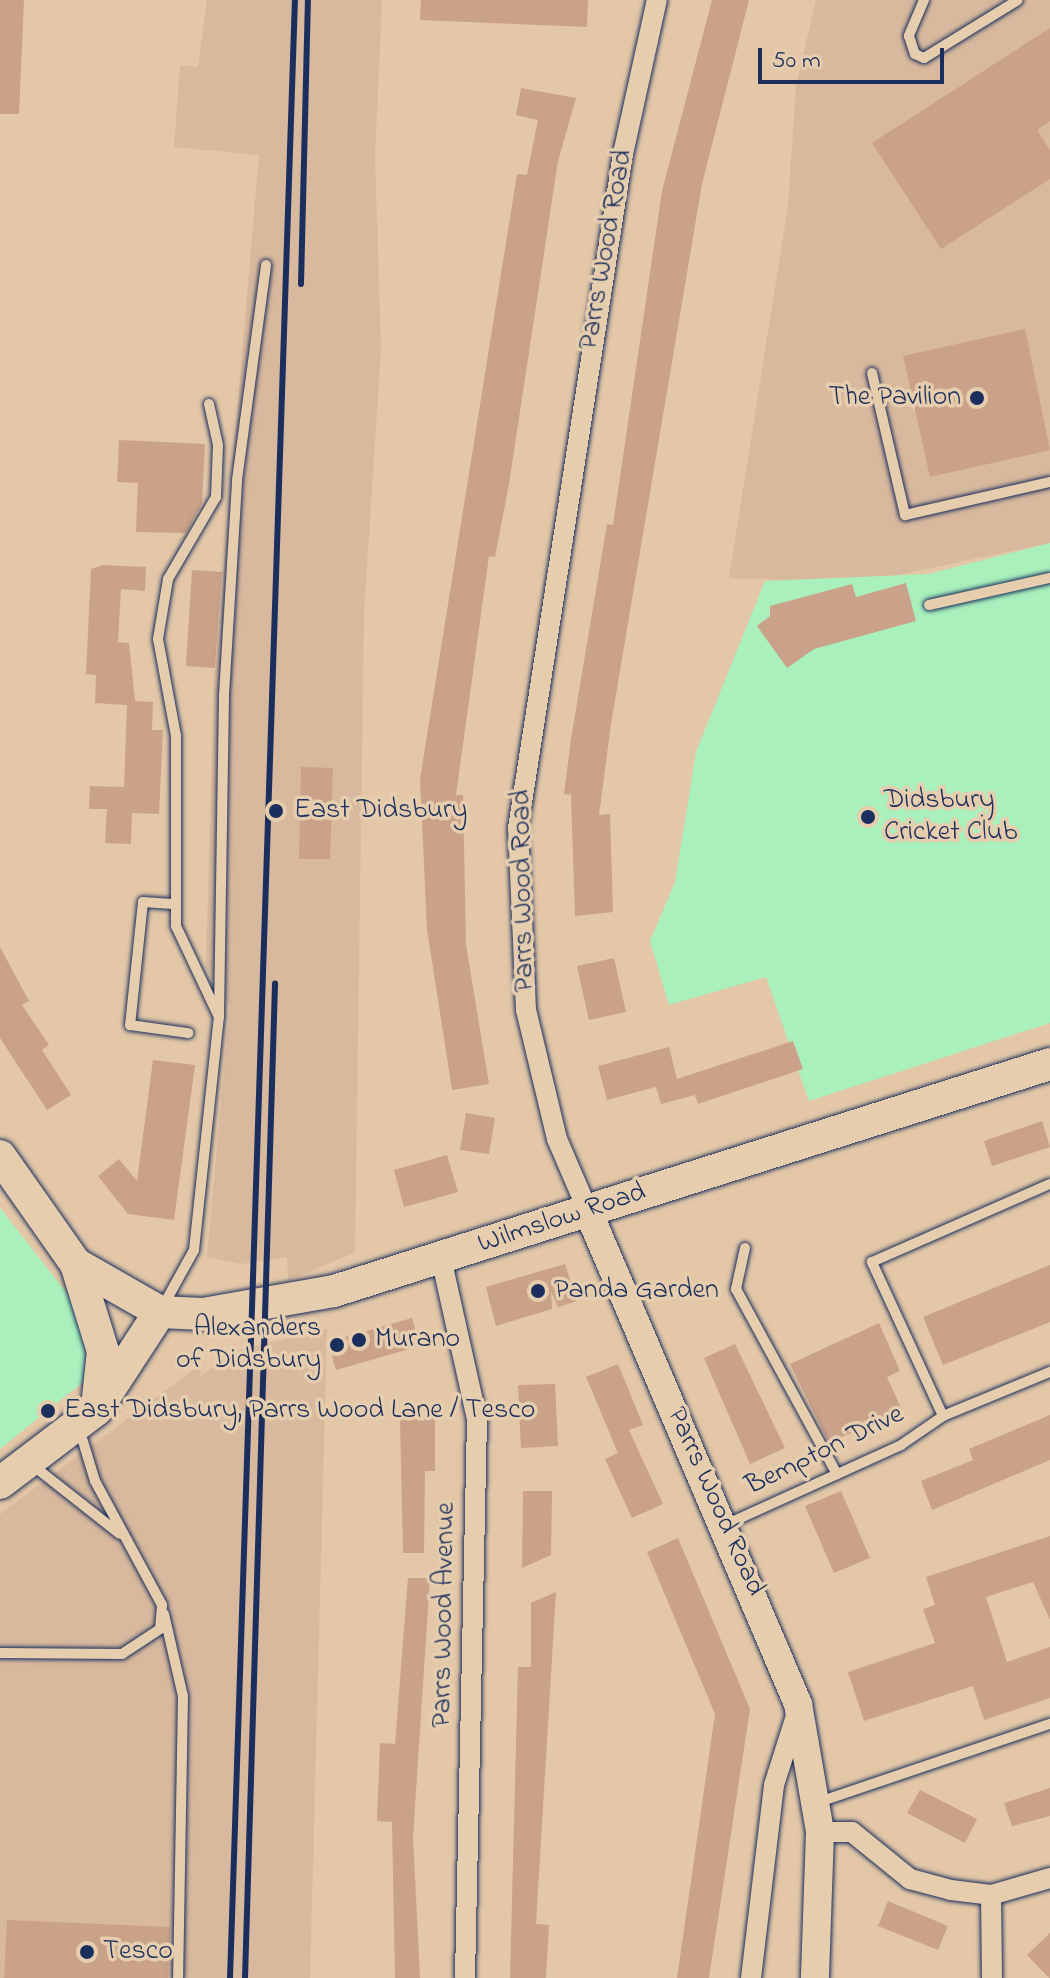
<!DOCTYPE html>
<style>
body{margin:0}
#map{position:relative;width:1050px;height:1978px;overflow:hidden;background:#e3c7a7;font-family:"Indie Flower",sans-serif}
div>[style]{position:absolute}
[style*='--x']{left:calc(var(--x)*1px);top:calc(var(--y)*1px);width:calc(var(--w)*1px);rotate:calc(var(--a)*1deg)}
.built>*{inset:0;background:#d8b99d}
.green>*{inset:0;background:#a9f0bc}
.building>*{inset:0;background:#caa189}
.roads{filter:drop-shadow(0 0 2px #1b2f5e) drop-shadow(0 0 2px #1b2f5e)}
.lane>*{height:10px;margin:-5px;padding:0 5px;transform-origin:5px;border-radius:5px;background:#e5cdad}
.street>*{height:20px;margin:-10px;padding:0 10px;transform-origin:10px;border-radius:10px;background:#e5cdad}
.secondary>*{height:28px;margin:-14px;padding:0 14px;transform-origin:14px;border-radius:14px;background:#e5cdad}
.primary>*{height:32px;margin:-16px;padding:0 16px;transform-origin:16px;border-radius:16px;background:#e5cdad}
.rail>*{height:6px;margin:-3px;padding:0 3px;transform-origin:3px;border-radius:3px;background:#1b2f5e}
.dots>*{width:22px;height:22px;translate:-50% -50%;box-sizing:border-box;border:4px solid #e5cdad;border-radius:50%}
span{translate:-50% -50%;white-space:nowrap;text-align:center;line-height:1.15;-webkit-text-stroke:7px #e5cdad;paint-order:stroke}
.street-label{font-size:28px;color:#1b2f5e}
.poi-label{font-size:28px;color:#1b2f5e}
.right{translate:-100% -50%;text-align:right}
.left{translate:0 -50%;text-align:left}
.scale{position:absolute;left:758px;top:48px;width:186px;height:36px;box-sizing:border-box;border:4px solid #1b2f5e;border-top:0;padding-left:10px;font-size:24px;line-height:28px;white-space:nowrap;color:#1b2f5e;-webkit-text-stroke:6px #e5cdad;paint-order:stroke}
</style>
<div id="map">
<div class="built">
<i style="clip-path:polygon(207px 0,382px 0,375px 155px,381px 349px,364px 612px,355px 1252px,288px 1281px,287px 1257px,241px 1264px,207px 1257px,230px 1006px,206px 967px,214px 683px,259px 155px,174px 147px,180px 65px,198px 67px)"></i>
<i style="clip-path:polygon(816px 0,1050px 0,1050px 543px,865px 582px,729px 578px,788px 206px,796px 86px)"></i>
<i style="clip-path:polygon(327px 1329px,310px 1978px,0 1978px,0 1514px,201px 1364px,200px 1377px,234px 1351px)"></i>
</div>
<div class="green">
<i style="clip-path:polygon(1050px 543px,1050px 1023px,809px 1101px,766px 977px,669px 1005px,650px 941px,675px 882px,696px 752px,765px 581px,928px 574px)"></i>
<i style="clip-path:polygon(0 1208px,88px 1320px,83px 1382px,0 1449px)"></i>
</div>
<div class="building">
<i style="clip-path:polygon(0 0,24px 0,19px 114px,0 114px)"></i>
<i style="clip-path:polygon(421px 0,588px 0,587px 27px,420px 20px)"></i>
<i style="clip-path:polygon(712px 0,749px 0,702px 184px,611px 724px,599px 815px,610px 814px,613px 912px,575px 916px,571px 795px,564px 794px,571px 739px,607px 524px,613px 525px,662px 191px)"></i>
<i style="clip-path:polygon(1050px 28px,1050px 121px,1037px 130px,1050px 150px,1050px 179px,941px 249px,872px 143px)"></i>
<i style="clip-path:polygon(521px 88px,576px 98px,558px 161px,509px 484px,495px 557px,489px 556px,456px 795px,463px 795px,466px 945px,489px 1084px,452px 1090px,427px 929px,420px 779px,517px 174px,527px 175px,538px 120px,516px 115px)"></i>
<i style="clip-path:polygon(1025px 329px,1050px 450px,930px 477px,903px 356px)"></i>
<i style="clip-path:polygon(119px 440px,205px 444px,202px 503px,186px 533px,136px 532px,138px 483px,117px 482px)"></i>
<i style="clip-path:polygon(103px 565px,146px 567px,145px 591px,121px 589px,118px 642px,129px 643px,135px 701px,153px 702px,152px 730px,163px 730px,159px 814px,132px 813px,131px 844px,105px 843px,107px 809px,89px 809px,90px 786px,124px 787px,127px 705px,95px 703px,96px 675px,86px 674px,91px 569px)"></i>
<i style="clip-path:polygon(192px 570px,222px 572px,215px 668px,186px 666px)"></i>
<i style="clip-path:polygon(906px 583px,916px 621px,814px 649px,787px 668px,757px 626px,770px 616px,770px 606px,852px 584px,856px 597px)"></i>
<i style="clip-path:polygon(301px 767px,333px 768px,330px 859px,299px 859px)"></i>
<i style="clip-path:polygon(0 947px,29px 1001px,22px 1005px,49px 1045px,42px 1050px,71px 1095px,47px 1110px,0 1038px)"></i>
<i style="clip-path:polygon(614px 958px,626px 1012px,589px 1020px,577px 966px)"></i>
<i style="clip-path:polygon(793px 1041px,803px 1069px,698px 1104px,695px 1095px,661px 1104px,656px 1087px,607px 1100px,598px 1066px,669px 1047px,677px 1079px)"></i>
<i style="clip-path:polygon(153px 1060px,195px 1065px,174px 1220px,128px 1214px,98px 1176px,119px 1159px,137px 1181px)"></i>
<i style="clip-path:polygon(466px 1113px,495px 1118px,489px 1154px,460px 1150px)"></i>
<i style="clip-path:polygon(1042px 1121px,1050px 1147px,992px 1166px,984px 1141px)"></i>
<i style="clip-path:polygon(447px 1155px,458px 1192px,404px 1207px,394px 1170px)"></i>
<i style="clip-path:polygon(565px 1264px,577px 1301px,558px 1307px,551px 1291px,552px 1309px,496px 1326px,486px 1287px)"></i>
<i style="clip-path:polygon(1050px 1265px,1050px 1322px,943px 1365px,923px 1317px)"></i>
<i style="clip-path:polygon(412px 1318px,420px 1346px,336px 1370px,328px 1342px)"></i>
<i style="clip-path:polygon(879px 1323px,900px 1371px,887px 1377px,902px 1410px,829px 1443px,790px 1364px)"></i>
<i style="clip-path:polygon(735px 1344px,785px 1448px,750px 1464px,704px 1358px)"></i>
<i style="clip-path:polygon(618px 1364px,643px 1425px,629px 1430px,663px 1504px,632px 1518px,605px 1459px,618px 1453px,586px 1377px)"></i>
<i style="clip-path:polygon(555px 1384px,558px 1446px,521px 1448px,518px 1385px)"></i>
<i style="clip-path:polygon(1050px 1415px,1050px 1460px,932px 1510px,921px 1481px,973px 1460px,969px 1449px)"></i>
<i style="clip-path:polygon(400px 1419px,435px 1419px,435px 1471px,425px 1471px,424px 1553px,403px 1553px)"></i>
<i style="clip-path:polygon(523px 1491px,552px 1491px,551px 1555px,522px 1568px)"></i>
<i style="clip-path:polygon(841px 1491px,870px 1558px,834px 1573px,805px 1506px)"></i>
<i style="clip-path:polygon(1050px 1536px,1050px 1620px,1033px 1582px,986px 1597px,1007px 1662px,1050px 1647px,1050px 1698px,984px 1720px,973px 1686px,864px 1721px,848px 1672px,935px 1643px,923px 1609px,935px 1605px,926px 1577px)"></i>
<i style="clip-path:polygon(678px 1538px,750px 1709px,709px 1978px,677px 1978px,715px 1714px,647px 1552px)"></i>
<i style="clip-path:polygon(408px 1578px,430px 1578px,413px 1837px,420px 1978px,395px 1978px,392px 1822px,377px 1821px,380px 1743px,395px 1744px)"></i>
<i style="clip-path:polygon(556px 1592px,536px 1924px,549px 1925px,546px 1978px,510px 1978px,518px 1667px,531px 1667px,531px 1603px)"></i>
<i style="clip-path:polygon(1050px 1788px,1050px 1816px,1012px 1826px,1004px 1803px)"></i>
<i style="clip-path:polygon(920px 1790px,977px 1819px,965px 1843px,907px 1813px)"></i>
<i style="clip-path:polygon(888px 1901px,948px 1926px,938px 1950px,878px 1926px)"></i>
<i style="clip-path:polygon(7px 1920px,170px 1927px,168px 1978px,4px 1978px)"></i>
<i style="clip-path:polygon(1050px 1933px,1050px 1978px,1049px 1978px,1027px 1955px)"></i>
</div>
<div class="roads">
<div class="lane">
<i style="--x:924;--y:0;--w:39;--a:113"></i>
<i style="--x:909;--y:36;--w:19;--a:72"></i>
<i style="--x:915;--y:54;--w:10;--a:24"></i>
<i style="--x:924;--y:58;--w:110;--a:-31.7"></i>
<i style="--x:872;--y:373;--w:146;--a:76.9"></i>
<i style="--x:905;--y:515;--w:149;--a:-12.8"></i>
<i style="--x:929;--y:605;--w:124;--a:-12.6"></i>
<i style="--x:172;--y:904;--w:29;--a:-176"></i>
<i style="--x:143;--y:902;--w:124;--a:96"></i>
<i style="--x:130;--y:1025;--w:59;--a:7.9"></i>
<i style="--x:219;--y:1015;--w:320;--a:-89.1"></i>
<i style="--x:224;--y:695;--w:215;--a:-86.5"></i>
<i style="--x:237;--y:480;--w:217;--a:-82.3"></i>
<i style="--x:745;--y:1248;--w:42;--a:102.4"></i>
<i style="--x:736;--y:1289;--w:211;--a:61.4"></i>
<i style="--x:162;--y:1308;--w:66;--a:-61.1"></i>
<i style="--x:194;--y:1250;--w:234;--a:-83.9"></i>
<i style="--x:219;--y:1017;--w:101;--a:-115.3"></i>
<i style="--x:176;--y:926;--w:190;--a:-90"></i>
<i style="--x:176;--y:736;--w:99;--a:-100.5"></i>
<i style="--x:158;--y:639;--w:61;--a:-80.5"></i>
<i style="--x:168;--y:579;--w:95;--a:-59.7"></i>
<i style="--x:216;--y:497;--w:52;--a:-87.8"></i>
<i style="--x:218;--y:445;--w:42;--a:-102.4"></i>
<i style="--x:943;--y:1416;--w:170;--a:-114.8"></i>
<i style="--x:872;--y:1262;--w:194;--a:-23.7"></i>
<i style="--x:31;--y:1464;--w:113;--a:38.2"></i>
<i style="--x:725;--y:1525;--w:193;--a:-24.4"></i>
<i style="--x:901;--y:1445;--w:51;--a:-34.6"></i>
<i style="--x:943;--y:1416;--w:116;--a:-22.4"></i>
<i style="--x:164;--y:1614;--w:84;--a:77"></i>
<i style="--x:183;--y:1696;--w:282;--a:91"></i>
<i style="--x:0;--y:1653;--w:122;--a:0.5"></i>
<i style="--x:122;--y:1654;--w:45;--a:-33.3"></i>
<i style="--x:160;--y:1629;--w:24;--a:-85"></i>
<i style="--x:162;--y:1605;--w:141;--a:-118.4"></i>
<i style="--x:95;--y:1481;--w:55;--a:-106.8"></i>
<i style="--x:819;--y:1802;--w:244;--a:-18.7"></i>
</div>
<div class="street">
<i style="--x:588;--y:1211;--w:78;--a:-113.3"></i>
<i style="--x:557;--y:1139;--w:133;--a:-103.5"></i>
<i style="--x:526;--y:1010;--w:182;--a:-92.5"></i>
<i style="--x:518;--y:828;--w:682;--a:-81.15"></i>
<i style="--x:623;--y:154;--w:158;--a:-77.6"></i>
<i style="--x:441;--y:1258;--w:165;--a:77.4"></i>
<i style="--x:477;--y:1419;--w:559;--a:91.23"></i>
<i style="--x:820;--y:1832;--w:32;--a:0"></i>
<i style="--x:852;--y:1832;--w:75;--a:39"></i>
<i style="--x:910;--y:1879;--w:42;--a:15"></i>
<i style="--x:951;--y:1890;--w:40;--a:7.1"></i>
<i style="--x:991;--y:1895;--w:61;--a:-16.1"></i>
<i style="--x:991;--y:1895;--w:83;--a:89.3"></i>
<i style="--x:751;--y:1978;--w:194;--a:-83.2"></i>
<i style="--x:774;--y:1785;--w:72;--a:-72.3"></i>
</div>
<div class="secondary">
<i style="--x:588;--y:1211;--w:536;--a:66.93"></i>
<i style="--x:798;--y:1704;--w:130;--a:80.2"></i>
<i style="--x:820;--y:1832;--w:146;--a:92"></i>
</div>
<div class="primary">
<i style="--x:0;--y:1156;--w:132;--a:54.9"></i>
<i style="--x:76;--y:1264;--w:97;--a:29.7"></i>
<i style="--x:160;--y:1312;--w:43;--a:2.7"></i>
<i style="--x:203;--y:1314;--w:133;--a:-10"></i>
<i style="--x:334;--y:1291;--w:751;--a:-17.59"></i>
<i style="--x:76;--y:1264;--w:91;--a:72.8"></i>
<i style="--x:103;--y:1351;--w:56;--a:96.1"></i>
<i style="--x:0;--y:1483;--w:121;--a:-37.2"></i>
<i style="--x:96;--y:1410;--w:117;--a:-56.9"></i>
</div>
</div>
<div class="rail">
<i style="--x:301;--y:284;--w:284;--a:-88.6"></i>
<i style="--x:230;--y:1978;--w:1979;--a:-88.12"></i>
<i style="--x:245;--y:1978;--w:995;--a:-88.27"></i>
</div>
<div class="dots">
<i style="left:977px;top:398px;background:#1b2f5e"></i>
<i style="left:276px;top:811px;background:#1b2f5e"></i>
<i style="left:868px;top:817px;background:#1b2f5e"></i>
<i style="left:538px;top:1291px;background:#1b2f5e"></i>
<i style="left:359px;top:1340px;background:#1b2f5e"></i>
<i style="left:337px;top:1345px;background:#1b2f5e"></i>
<i style="left:48px;top:1411px;background:#1b2f5e"></i>
<i style="left:87px;top:1952px;background:#1b2f5e"></i>
</div>
<div class="street-label">
<span style="left:607px;top:250px;rotate:-80deg">Parrs Wood Road</span>
<span style="left:524px;top:891px;rotate:-91deg">Parrs Wood Road</span>
<span style="left:562px;top:1219px;rotate:-18deg">Wilmslow Road</span>
<span style="left:825px;top:1451px;rotate:-26deg">Bempton Drive</span>
<span style="left:715px;top:1502px;rotate:66deg">Parrs Wood Road</span>
<span style="left:445px;top:1615px;rotate:-89deg">Parrs Wood Avenue</span>
</div>
<div class="poi-label">
<span class="right" style="left:961px;top:398px">The Pavilion</span>
<span class="left" style="left:884px;top:817px">Didsbury<br>Cricket Club</span>
<span class="left" style="left:294px;top:811px">East Didsbury</span>
<span class="left" style="left:554px;top:1291px">Panda Garden</span>
<span class="right" style="left:321px;top:1345px">Alexanders<br>of Didsbury</span>
<span class="left" style="left:375px;top:1340px">Murano</span>
<span class="left" style="left:64px;top:1411px">East Didsbury, Parrs Wood Lane / Tesco</span>
<span class="left" style="left:103px;top:1952px">Tesco</span>
</div>
<div class="scale">50 m</div>
</div>
